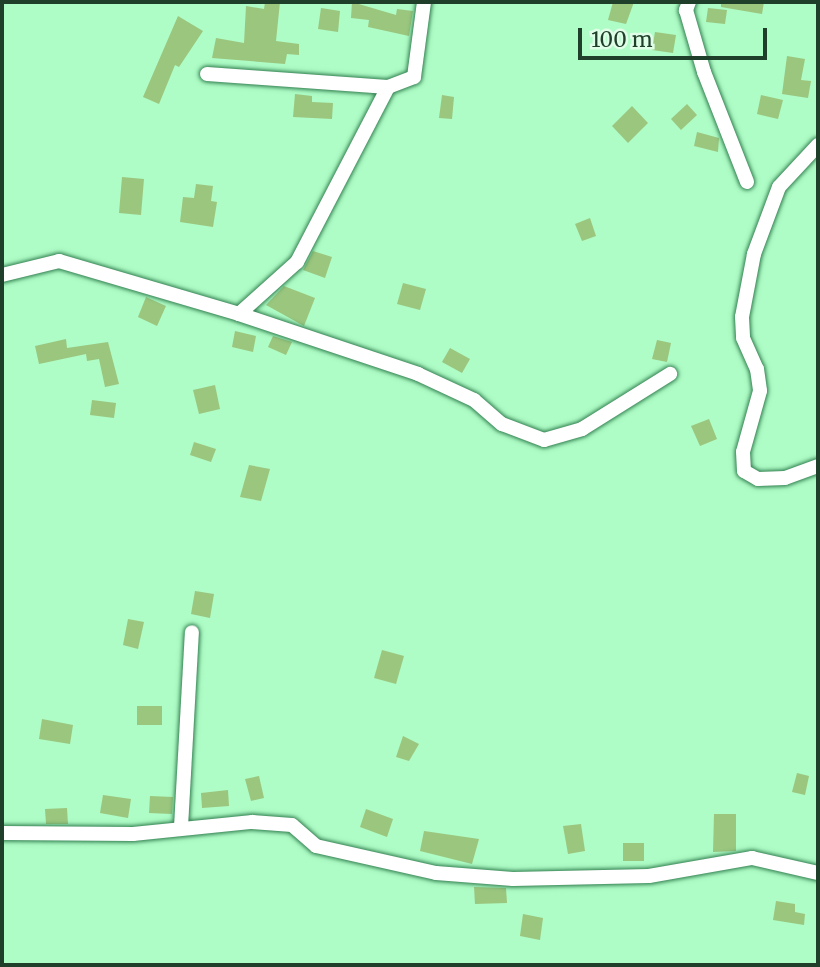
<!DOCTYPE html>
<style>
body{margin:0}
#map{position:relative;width:820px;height:967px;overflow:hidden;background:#aefcc6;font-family:Merriweather,serif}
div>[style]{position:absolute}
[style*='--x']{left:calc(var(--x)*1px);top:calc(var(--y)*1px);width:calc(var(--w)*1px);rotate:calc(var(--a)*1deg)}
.building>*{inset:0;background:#9bc67e}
.roads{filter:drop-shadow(0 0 2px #328050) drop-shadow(0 0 2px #328050)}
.minor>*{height:14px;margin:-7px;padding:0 7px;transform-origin:7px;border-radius:7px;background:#fff}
span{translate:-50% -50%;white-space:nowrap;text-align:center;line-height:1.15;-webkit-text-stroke:5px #dffde7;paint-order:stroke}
.frame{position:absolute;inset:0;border:4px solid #1f3f2a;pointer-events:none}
.scale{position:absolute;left:578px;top:28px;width:189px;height:32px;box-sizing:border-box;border:4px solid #1f3f2a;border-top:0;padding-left:9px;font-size:21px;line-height:24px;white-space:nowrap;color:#1f3f2a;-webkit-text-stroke:5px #dffde7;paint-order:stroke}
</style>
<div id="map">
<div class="building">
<i style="clip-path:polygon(265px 2px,280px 2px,276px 41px,299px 44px,299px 55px,287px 54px,285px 64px,212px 58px,216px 38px,244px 43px,246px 6px,264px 9px)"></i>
<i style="clip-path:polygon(352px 2px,396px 15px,397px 9px,413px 11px,409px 36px,368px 27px,369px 20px,351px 18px)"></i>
<i style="clip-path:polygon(613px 2px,634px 2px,626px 24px,608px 20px)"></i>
<i style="clip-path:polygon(721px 2px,764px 2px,762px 14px,721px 7px)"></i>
<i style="clip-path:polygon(321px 8px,340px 11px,338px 32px,318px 29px)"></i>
<i style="clip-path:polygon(708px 8px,727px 10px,725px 24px,706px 22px)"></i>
<i style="clip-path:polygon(178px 16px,203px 31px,179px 67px,175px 65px,159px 104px,143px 97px)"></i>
<i style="clip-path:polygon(655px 32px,676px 35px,673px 53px,652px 50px)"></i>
<i style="clip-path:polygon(787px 56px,805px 59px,801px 80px,811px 81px,808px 98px,782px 94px)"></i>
<i style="clip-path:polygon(295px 94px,312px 96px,312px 102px,333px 103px,332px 119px,293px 117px)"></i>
<i style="clip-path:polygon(442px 95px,454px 97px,452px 119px,439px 118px)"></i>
<i style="clip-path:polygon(761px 95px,783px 100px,778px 119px,757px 114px)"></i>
<i style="clip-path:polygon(687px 104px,697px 115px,681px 130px,671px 119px)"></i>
<i style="clip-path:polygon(632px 106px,648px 123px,628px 143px,612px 126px)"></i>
<i style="clip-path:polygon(697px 132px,719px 138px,718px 152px,694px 146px)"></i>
<i style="clip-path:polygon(122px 177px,144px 179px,141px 215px,119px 213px)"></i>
<i style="clip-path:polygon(196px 184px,213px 186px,211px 201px,217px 202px,213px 227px,180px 222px,183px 197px,194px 198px)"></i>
<i style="clip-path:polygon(590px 218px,596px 236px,582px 241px,575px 224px)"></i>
<i style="clip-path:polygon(313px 251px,332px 257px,325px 278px,303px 270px)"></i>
<i style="clip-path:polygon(403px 283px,426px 289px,420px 310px,397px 304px)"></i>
<i style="clip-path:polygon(284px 286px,315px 298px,304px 326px,266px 305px)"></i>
<i style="clip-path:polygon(146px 297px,166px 306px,157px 326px,138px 317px)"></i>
<i style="clip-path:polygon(235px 331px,256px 336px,253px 352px,232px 347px)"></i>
<i style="clip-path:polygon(273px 336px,292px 342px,286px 355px,268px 347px)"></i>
<i style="clip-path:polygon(66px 339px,67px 348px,108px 342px,119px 384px,105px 387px,99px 359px,87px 361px,86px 354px,39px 364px,35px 346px)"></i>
<i style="clip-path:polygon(657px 340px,671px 343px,667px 362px,652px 359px)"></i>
<i style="clip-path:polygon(450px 348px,470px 359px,462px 373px,442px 362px)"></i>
<i style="clip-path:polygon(215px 385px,220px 409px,199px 414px,193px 390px)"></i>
<i style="clip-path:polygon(92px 400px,116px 403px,114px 418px,90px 415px)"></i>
<i style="clip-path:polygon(709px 419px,717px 439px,700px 446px,691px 426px)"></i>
<i style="clip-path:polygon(194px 442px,216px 449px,211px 462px,190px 455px)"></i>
<i style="clip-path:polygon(249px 465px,270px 469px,261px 501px,240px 497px)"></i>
<i style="clip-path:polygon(195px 591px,214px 594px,210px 618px,191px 614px)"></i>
<i style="clip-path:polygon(128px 619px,144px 622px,138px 649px,123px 645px)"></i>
<i style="clip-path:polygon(382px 650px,404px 656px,396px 684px,374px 678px)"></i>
<i style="clip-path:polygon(137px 706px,162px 706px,162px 725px,137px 725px)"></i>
<i style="clip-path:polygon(42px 719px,73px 725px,70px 744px,39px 739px)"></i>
<i style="clip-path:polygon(403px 736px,419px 744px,409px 761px,396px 757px)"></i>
<i style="clip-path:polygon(797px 773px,809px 776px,805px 795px,792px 792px)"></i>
<i style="clip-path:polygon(259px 776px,264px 798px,251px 801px,245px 779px)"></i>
<i style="clip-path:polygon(228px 790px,229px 806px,202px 808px,201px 793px)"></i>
<i style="clip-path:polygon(103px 795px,131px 799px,128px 818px,100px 813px)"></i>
<i style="clip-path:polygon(150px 796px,173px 797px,172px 814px,149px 813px)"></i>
<i style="clip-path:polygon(67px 808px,68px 824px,46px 824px,45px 809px)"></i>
<i style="clip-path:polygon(366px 809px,393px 819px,387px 837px,360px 827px)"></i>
<i style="clip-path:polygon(714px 814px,736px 814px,736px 851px,713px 852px)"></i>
<i style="clip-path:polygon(581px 824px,585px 851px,568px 854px,563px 826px)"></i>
<i style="clip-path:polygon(424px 831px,479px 839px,472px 864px,420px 851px)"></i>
<i style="clip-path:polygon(623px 843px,644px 843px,644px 861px,623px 861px)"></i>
<i style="clip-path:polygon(474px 887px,506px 888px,507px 903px,475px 904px)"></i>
<i style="clip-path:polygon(776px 901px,795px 904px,795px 912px,805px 914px,804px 925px,773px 920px)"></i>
<i style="clip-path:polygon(523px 914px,543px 918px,540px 940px,520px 936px)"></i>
</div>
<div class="roads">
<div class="minor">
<i style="--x:689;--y:2;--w:9;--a:111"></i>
<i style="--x:686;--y:10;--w:65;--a:73.8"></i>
<i style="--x:704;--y:72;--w:118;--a:68.6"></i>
<i style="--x:207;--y:74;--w:181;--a:4.1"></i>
<i style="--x:388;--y:87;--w:28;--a:-21"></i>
<i style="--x:414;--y:77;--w:76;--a:-82.4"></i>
<i style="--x:818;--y:145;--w:57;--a:132.9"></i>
<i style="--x:779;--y:187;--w:72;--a:110.5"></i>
<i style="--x:754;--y:254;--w:64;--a:100.8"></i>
<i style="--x:742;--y:317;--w:21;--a:87"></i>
<i style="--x:743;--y:338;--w:34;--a:66"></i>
<i style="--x:757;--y:369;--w:22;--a:82"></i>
<i style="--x:760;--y:391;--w:63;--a:105.6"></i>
<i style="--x:743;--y:452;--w:19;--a:87"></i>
<i style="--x:744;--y:471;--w:16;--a:30"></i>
<i style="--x:758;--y:479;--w:27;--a:-2"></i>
<i style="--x:785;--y:478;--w:35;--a:-20"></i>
<i style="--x:2;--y:275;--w:59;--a:-13.8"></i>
<i style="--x:59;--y:261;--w:188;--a:16.4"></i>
<i style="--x:239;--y:314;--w:78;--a:-41.9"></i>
<i style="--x:297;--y:262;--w:197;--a:-62.5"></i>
<i style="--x:239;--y:314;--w:189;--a:18.5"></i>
<i style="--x:418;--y:374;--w:62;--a:24.9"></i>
<i style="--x:474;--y:400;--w:37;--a:41"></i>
<i style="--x:502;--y:424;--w:45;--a:20.9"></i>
<i style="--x:544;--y:440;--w:40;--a:-16"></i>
<i style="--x:582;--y:429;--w:104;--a:-32"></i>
<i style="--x:181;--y:827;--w:195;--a:-86.8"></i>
<i style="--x:2;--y:833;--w:131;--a:0.4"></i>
<i style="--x:133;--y:834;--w:120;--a:-5.8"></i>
<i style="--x:252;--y:822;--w:40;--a:4.3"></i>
<i style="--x:292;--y:825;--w:32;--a:41"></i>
<i style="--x:316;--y:846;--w:123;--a:12.7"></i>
<i style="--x:436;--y:873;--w:77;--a:4.5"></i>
<i style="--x:513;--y:879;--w:136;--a:-1.3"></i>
<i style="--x:649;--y:876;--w:105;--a:-9.9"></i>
<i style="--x:752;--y:858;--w:68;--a:12.8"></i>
</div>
</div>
<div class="frame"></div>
<div class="scale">100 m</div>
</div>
